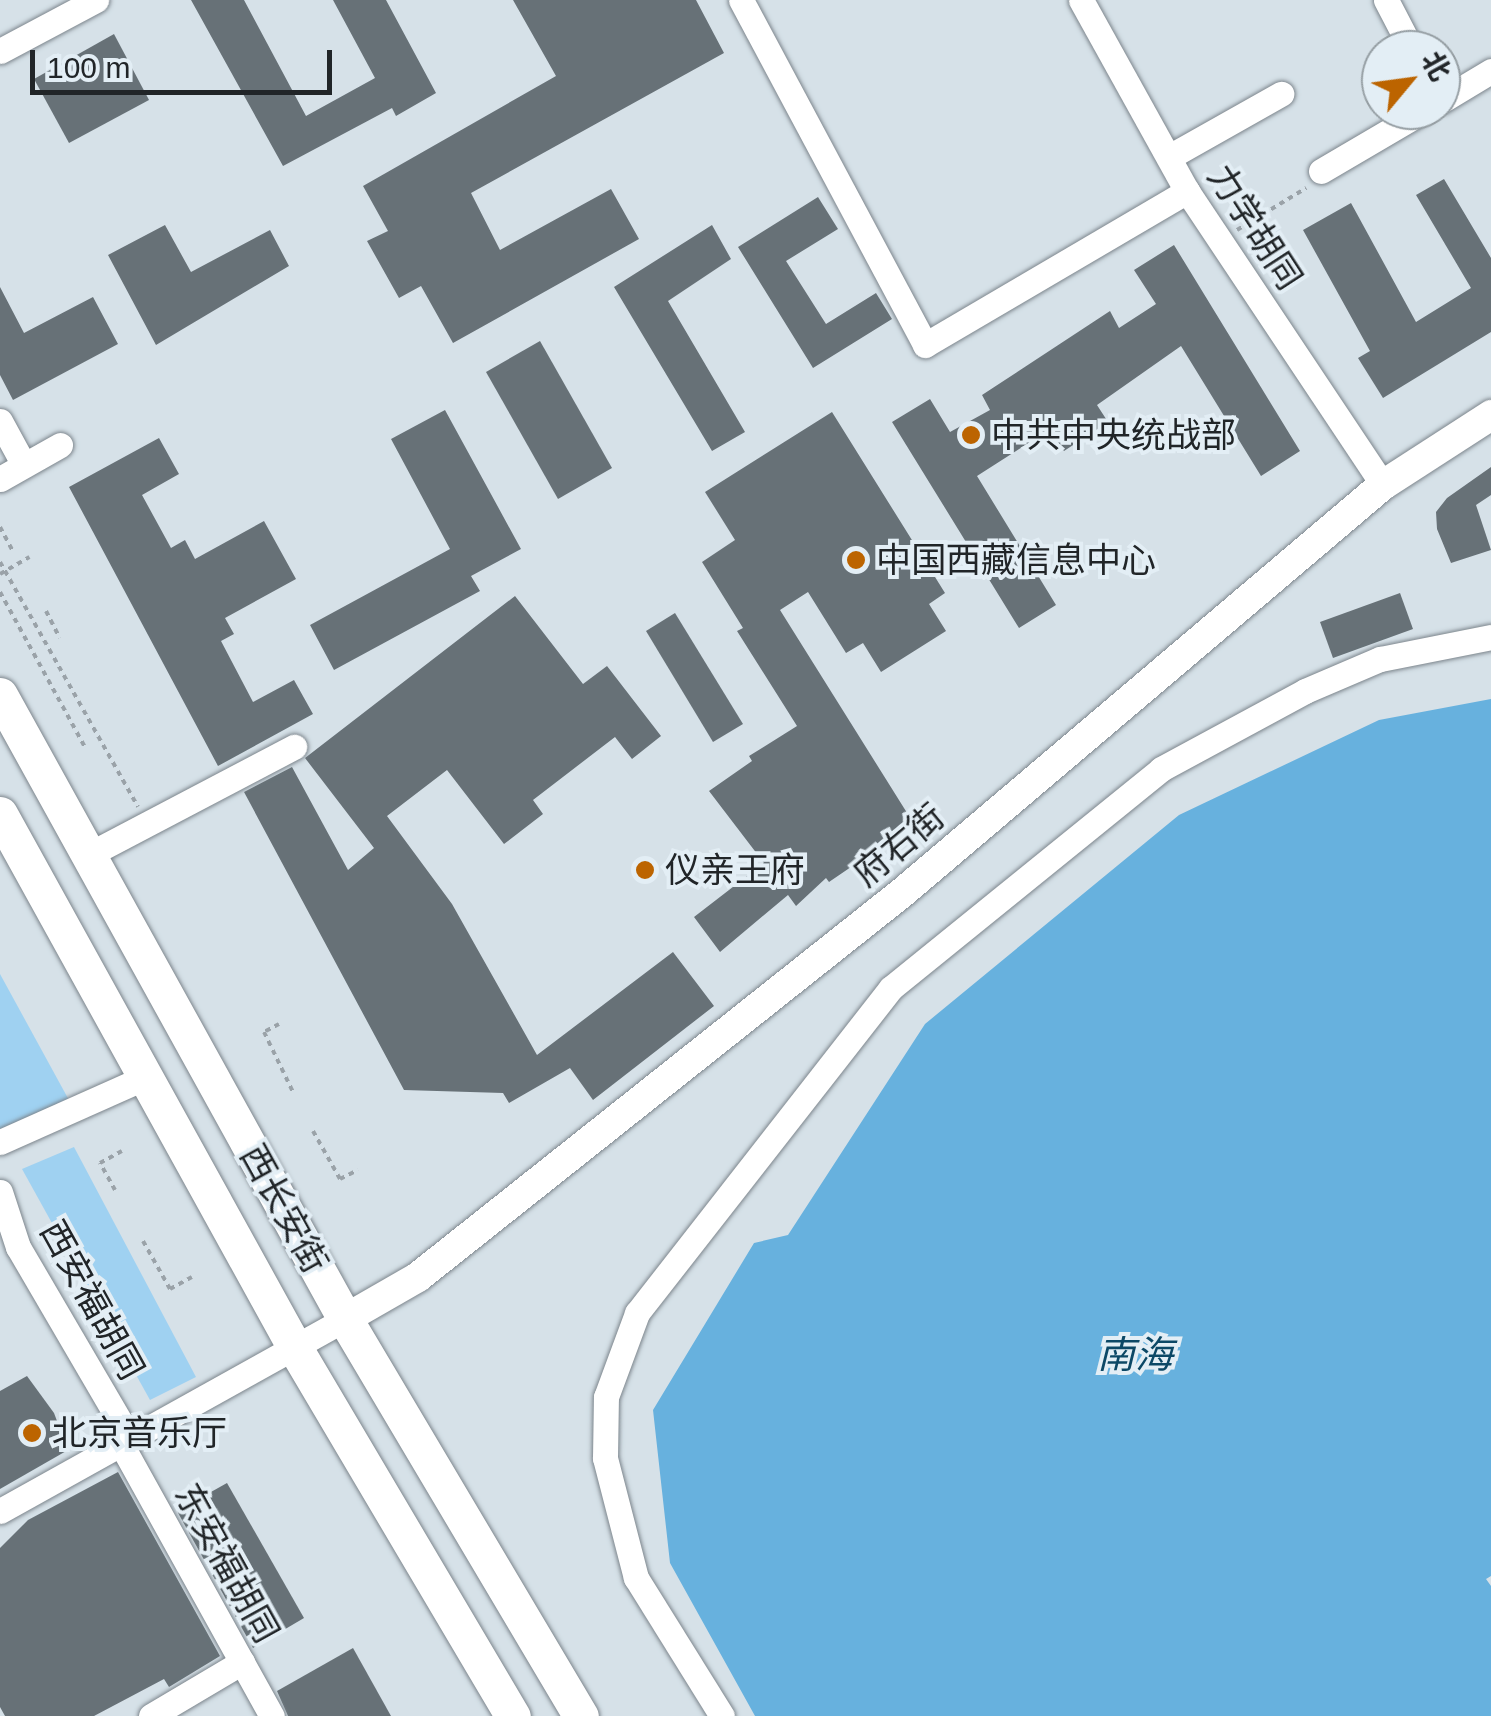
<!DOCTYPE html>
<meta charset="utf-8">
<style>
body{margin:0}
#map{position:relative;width:1491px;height:1716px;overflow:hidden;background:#d6e1e8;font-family:Arial,"Noto Sans SC",sans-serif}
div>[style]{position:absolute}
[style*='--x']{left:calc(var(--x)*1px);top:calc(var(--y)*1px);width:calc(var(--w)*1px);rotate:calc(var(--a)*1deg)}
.green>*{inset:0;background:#9fd1f1}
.water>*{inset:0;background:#67b1de}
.building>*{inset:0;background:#677177}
.path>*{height:4px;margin-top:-2px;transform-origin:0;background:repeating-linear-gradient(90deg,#9aa2a8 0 5px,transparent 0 10px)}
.roads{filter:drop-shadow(0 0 2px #7c858c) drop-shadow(0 0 2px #7c858c)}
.minor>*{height:25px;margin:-12.5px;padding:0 12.5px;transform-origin:12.5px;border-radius:12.5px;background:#fff}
.major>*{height:30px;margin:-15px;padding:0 15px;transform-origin:15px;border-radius:15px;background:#fff}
.highway>*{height:35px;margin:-17.5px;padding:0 17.5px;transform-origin:17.5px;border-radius:17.5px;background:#fff}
.dots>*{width:28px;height:28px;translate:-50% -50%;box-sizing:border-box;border:5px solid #e3eef5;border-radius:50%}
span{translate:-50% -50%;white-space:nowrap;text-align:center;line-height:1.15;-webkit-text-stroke:8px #e3eef5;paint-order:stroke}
.street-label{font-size:35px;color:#212528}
.poi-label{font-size:35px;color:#212528}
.left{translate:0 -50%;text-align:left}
.water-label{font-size:38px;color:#0c4866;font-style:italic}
.north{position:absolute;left:1361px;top:30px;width:100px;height:100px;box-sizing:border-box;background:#e3eef5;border:2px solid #959ea3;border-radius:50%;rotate:61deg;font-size:28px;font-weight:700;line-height:40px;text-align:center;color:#212528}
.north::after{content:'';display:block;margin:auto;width:35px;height:45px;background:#bc6400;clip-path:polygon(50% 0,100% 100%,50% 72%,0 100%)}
.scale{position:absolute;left:30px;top:50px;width:302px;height:45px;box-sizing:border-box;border:5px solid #212528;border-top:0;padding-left:12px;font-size:30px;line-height:35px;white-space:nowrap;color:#212528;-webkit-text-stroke:8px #e3eef5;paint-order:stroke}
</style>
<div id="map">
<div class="green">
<i style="clip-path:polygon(0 974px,70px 1102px,2px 1133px,0 1128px)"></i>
<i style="clip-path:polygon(74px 1147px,196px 1377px,150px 1400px,22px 1169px)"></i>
</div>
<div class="water">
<i style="clip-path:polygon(1491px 699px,1491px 1576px,1486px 1579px,1491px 1586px,1491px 1716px,755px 1716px,670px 1563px,653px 1410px,754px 1243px,788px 1235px,925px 1024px,1179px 815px,1379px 720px)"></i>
</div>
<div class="building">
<i style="clip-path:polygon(191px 0,244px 0,306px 116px,375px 78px,333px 0,386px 0,436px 93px,396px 116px,392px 108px,283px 166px)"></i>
<i style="clip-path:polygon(513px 0,696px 0,724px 53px,471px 193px,500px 250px,611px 189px,639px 239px,453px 343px,421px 286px,399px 298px,367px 241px,388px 231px,363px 186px,556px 76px)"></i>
<i style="clip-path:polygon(114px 34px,149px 100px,69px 143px,34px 79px)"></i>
<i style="clip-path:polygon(1444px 179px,1491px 258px,1491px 332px,1383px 398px,1358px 358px,1370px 351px,1303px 230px,1351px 203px,1416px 322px,1471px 288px,1416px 195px)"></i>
<i style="clip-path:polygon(818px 197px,838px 229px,786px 261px,826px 324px,876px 293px,892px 319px,813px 368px,738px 247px)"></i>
<i style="clip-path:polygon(165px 225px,191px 272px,270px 230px,289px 266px,156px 345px,108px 255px)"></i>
<i style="clip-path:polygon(712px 225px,731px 259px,668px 301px,745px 432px,712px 451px,614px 287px)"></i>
<i style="clip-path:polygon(1174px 245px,1300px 451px,1261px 476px,1181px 346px,1097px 405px,1108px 422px,1064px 451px,1049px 430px,977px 476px,1056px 605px,1019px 628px,892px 422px,930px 399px,950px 432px,990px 410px,982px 395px,1110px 311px,1119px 328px,1156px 304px,1134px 270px)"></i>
<i style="clip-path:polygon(0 287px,24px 333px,93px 297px,118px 344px,13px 400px,0 375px)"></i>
<i style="clip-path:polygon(540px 341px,612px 468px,558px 499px,486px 372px)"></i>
<i style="clip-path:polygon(445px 410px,521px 549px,471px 576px,480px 591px,334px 670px,310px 625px,450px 549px,391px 439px)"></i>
<i style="clip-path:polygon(832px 412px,945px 593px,929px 604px,946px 631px,881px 672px,863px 643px,846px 653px,808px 592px,780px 610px,914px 824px,829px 882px,826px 878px,796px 906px,788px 895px,720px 952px,694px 917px,764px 863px,709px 791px,752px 761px,749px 756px,797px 726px,737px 631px,743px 628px,702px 562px,735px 540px,705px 492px)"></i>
<i style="clip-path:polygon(159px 438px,179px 474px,142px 495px,171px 548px,185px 540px,195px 559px,264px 521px,296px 579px,225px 618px,234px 634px,221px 641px,253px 702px,294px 680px,313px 714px,218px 766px,69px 487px)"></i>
<i style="clip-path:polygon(1491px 467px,1491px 495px,1476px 505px,1491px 550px,1451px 563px,1437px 529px,1436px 512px,1447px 498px)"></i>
<i style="clip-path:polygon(1400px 593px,1413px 629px,1333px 658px,1320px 622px)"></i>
<i style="clip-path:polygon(515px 596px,583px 684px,607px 666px,661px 736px,632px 759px,615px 737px,533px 800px,543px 814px,504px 844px,447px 770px,387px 816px,452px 904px,537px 1055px,673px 952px,714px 1006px,593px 1100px,570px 1068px,509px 1103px,503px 1093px,404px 1090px,244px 792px,292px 767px,348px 870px,374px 848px,305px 758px)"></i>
<i style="clip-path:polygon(675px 613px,743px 724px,713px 742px,646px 631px)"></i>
<i style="clip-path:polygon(27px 1376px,54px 1413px,68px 1450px,0 1489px,0 1391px)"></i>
<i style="clip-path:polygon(118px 1472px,220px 1656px,169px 1687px,164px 1679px,94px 1716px,5px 1716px,0 1707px,0 1548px,28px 1520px)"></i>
<i style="clip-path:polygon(227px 1483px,304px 1618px,253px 1648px,177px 1511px)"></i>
<i style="clip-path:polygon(353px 1648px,391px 1716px,288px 1716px,277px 1691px)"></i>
</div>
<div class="path">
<i style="--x:1237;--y:230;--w:81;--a:-31.3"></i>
<i style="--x:0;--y:527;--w:26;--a:62"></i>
<i style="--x:0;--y:562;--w:281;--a:60.6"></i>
<i style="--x:0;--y:574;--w:34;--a:-30"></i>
<i style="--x:0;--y:592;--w:179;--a:61.3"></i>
<i style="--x:46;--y:611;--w:30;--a:63"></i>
<i style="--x:279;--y:1024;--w:17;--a:152"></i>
<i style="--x:264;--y:1032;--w:67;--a:64.2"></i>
<i style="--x:313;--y:1131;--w:55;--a:60.6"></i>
<i style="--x:340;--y:1179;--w:20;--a:-27"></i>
<i style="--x:115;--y:1190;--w:31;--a:-119"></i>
<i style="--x:100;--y:1163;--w:25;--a:-29"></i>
<i style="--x:143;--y:1241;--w:55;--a:60.6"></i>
<i style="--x:170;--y:1289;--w:25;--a:-29"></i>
</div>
<div class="roads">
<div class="minor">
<i style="--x:741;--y:0;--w:391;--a:61.9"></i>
<i style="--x:925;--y:345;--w:304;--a:-30.4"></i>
<i style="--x:1081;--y:0;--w:218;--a:61"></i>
<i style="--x:1187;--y:191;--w:353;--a:56.3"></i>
<i style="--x:1386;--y:0;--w:56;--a:62.5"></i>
<i style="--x:0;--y:51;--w:109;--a:-28"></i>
<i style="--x:1441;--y:101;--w:58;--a:-31"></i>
<i style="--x:1169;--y:157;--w:129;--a:-29.4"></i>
<i style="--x:1321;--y:171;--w:121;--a:-30.4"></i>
<i style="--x:0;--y:421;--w:50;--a:61.4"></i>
<i style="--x:0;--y:479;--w:69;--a:-29.5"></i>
<i style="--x:88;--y:855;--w:233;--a:-27.7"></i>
<i style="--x:0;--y:1142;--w:158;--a:-24"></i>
<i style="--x:0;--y:1192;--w:58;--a:71.9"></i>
<i style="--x:18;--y:1247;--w:222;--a:59.7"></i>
<i style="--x:121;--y:1444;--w:311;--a:61"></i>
<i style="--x:0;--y:1511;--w:395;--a:-29.1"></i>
<i style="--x:151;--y:1716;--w:106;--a:-30.7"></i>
<i style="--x:722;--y:1716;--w:163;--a:-121.9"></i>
<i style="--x:636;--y:1578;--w:124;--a:-104.5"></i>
<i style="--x:605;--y:1458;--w:61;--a:-89.1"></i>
<i style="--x:606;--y:1397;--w:90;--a:-69.7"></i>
<i style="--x:637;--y:1313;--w:412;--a:-52"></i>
<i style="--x:891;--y:988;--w:348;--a:-39"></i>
<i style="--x:1161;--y:769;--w:164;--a:-28.4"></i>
<i style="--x:1305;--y:691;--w:82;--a:-23.1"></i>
<i style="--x:1380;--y:659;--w:113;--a:-11.2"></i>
</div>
<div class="major">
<i style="--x:345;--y:1319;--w:84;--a:-29.9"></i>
<i style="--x:418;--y:1277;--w:619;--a:-38.44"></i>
<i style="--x:903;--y:892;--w:629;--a:-40.3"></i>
<i style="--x:1383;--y:485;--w:129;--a:-32.9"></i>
</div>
<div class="highway">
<i style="--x:0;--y:695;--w:713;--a:61.06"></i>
<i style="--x:345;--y:1319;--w:462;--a:59.3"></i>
<i style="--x:0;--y:814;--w:610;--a:61.08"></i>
<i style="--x:295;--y:1348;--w:428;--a:59.4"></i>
</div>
</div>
<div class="dots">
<i style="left:971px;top:435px;background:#bc6400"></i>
<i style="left:856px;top:560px;background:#bc6400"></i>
<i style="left:645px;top:870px;background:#bc6400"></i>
<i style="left:32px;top:1433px;background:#bc6400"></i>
</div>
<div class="street-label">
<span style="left:1255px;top:227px;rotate:57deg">力学胡同</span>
<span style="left:899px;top:845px;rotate:-40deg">府右街</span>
<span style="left:284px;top:1209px;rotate:61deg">西长安街</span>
<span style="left:92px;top:1300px;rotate:61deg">西安福胡同</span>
<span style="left:227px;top:1563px;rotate:61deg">东安福胡同</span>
</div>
<div class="poi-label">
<span class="left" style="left:991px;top:435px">中共中央统战部</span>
<span class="left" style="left:876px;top:560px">中国西藏信息中心</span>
<span class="left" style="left:665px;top:870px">仪亲王府</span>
<span class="left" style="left:52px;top:1433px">北京音乐厅</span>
</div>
<div class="water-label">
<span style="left:1135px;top:1356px">南海</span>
</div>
<div class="north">北</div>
<div class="scale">100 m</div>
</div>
